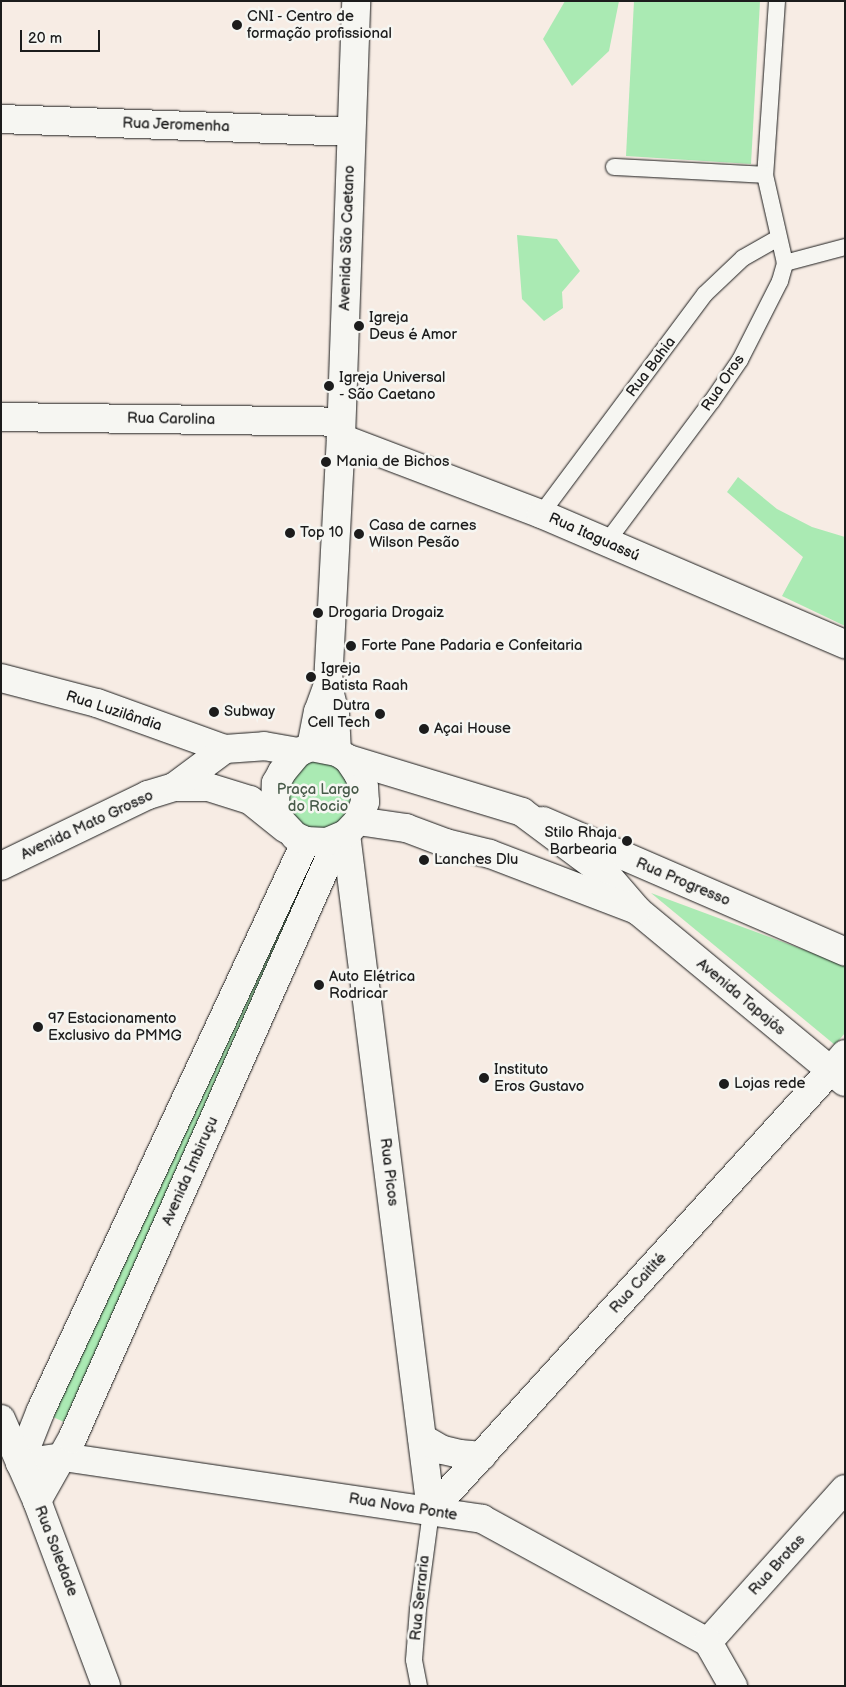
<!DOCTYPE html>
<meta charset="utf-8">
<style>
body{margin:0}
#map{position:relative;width:846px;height:1687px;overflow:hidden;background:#f7ece4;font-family:"Balsamiq Sans",sans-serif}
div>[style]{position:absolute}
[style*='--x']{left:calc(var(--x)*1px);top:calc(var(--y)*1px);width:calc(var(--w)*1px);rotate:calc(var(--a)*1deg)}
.green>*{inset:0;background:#aaeab3}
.roads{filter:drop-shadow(0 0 1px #1c1c1c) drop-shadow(0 0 1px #1c1c1c)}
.service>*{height:16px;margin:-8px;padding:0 8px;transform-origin:8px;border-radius:8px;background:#f6f6f2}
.minor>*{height:28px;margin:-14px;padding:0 14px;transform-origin:14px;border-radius:14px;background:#f6f6f2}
.tertiary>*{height:28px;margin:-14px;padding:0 14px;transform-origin:14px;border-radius:14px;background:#f6f6f2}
.secondary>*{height:28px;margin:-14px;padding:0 14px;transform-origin:14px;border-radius:14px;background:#f6f6f2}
.dots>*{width:14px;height:14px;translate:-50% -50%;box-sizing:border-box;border:2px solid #f6f6f2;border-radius:50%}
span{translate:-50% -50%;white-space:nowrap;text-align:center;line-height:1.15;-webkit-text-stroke:5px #f6f6f2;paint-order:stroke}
.poi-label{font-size:15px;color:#1c1c1c}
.left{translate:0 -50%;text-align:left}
.right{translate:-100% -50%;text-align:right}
.street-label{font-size:15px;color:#1c1c1c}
.park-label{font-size:15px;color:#475a49}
.frame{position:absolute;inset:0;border:2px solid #1c1c1c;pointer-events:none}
.scale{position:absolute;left:20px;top:30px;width:80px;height:22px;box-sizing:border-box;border:2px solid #1c1c1c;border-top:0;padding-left:6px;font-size:15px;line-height:18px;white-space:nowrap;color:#1c1c1c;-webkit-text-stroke:4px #f6f6f2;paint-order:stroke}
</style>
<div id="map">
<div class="green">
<i style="clip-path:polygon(565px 1px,619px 1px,609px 51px,572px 86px,543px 39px)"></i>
<i style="clip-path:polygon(634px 1px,760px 1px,751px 164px,626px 156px)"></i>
<i style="clip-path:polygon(517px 235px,557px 239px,580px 271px,562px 292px,563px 308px,544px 321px,522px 299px)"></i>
<i style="clip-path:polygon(738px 477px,777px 509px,812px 527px,845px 537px,845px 626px,782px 596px,803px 557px,727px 492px)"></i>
<i style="clip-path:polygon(327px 757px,358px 789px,343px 830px,299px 833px,280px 783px,294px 765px)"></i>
<i style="clip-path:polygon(307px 861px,320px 863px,64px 1422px,53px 1417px)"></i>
<i style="clip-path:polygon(651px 893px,845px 965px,845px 1033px,835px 1045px)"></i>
</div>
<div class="roads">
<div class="service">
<i style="--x:777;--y:1;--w:174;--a:93.9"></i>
<i style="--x:765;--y:175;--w:90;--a:77.2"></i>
<i style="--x:614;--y:167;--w:151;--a:3"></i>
<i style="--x:785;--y:263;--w:62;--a:-14.9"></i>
<i style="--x:541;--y:514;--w:274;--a:-53.3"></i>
<i style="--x:705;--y:294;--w:52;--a:-43.5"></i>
<i style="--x:743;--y:258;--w:40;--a:-29.7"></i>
<i style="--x:606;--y:543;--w:177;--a:-53.3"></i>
<i style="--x:712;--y:401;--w:50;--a:-55.7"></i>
<i style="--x:740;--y:360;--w:89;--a:-63.1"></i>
<i style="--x:780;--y:281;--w:19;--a:-74"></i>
<i style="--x:419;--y:1686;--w:26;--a:-101"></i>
<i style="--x:414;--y:1660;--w:51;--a:-85.5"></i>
<i style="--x:418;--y:1609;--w:99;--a:-82.4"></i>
</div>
<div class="minor">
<i style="--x:1;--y:119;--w:350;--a:2.1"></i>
<i style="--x:1;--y:417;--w:339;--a:0.8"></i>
<i style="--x:341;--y:438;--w:214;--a:20.8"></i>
<i style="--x:541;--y:514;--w:331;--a:23.2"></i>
<i style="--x:1;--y:678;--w:99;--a:14.6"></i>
<i style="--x:97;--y:703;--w:136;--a:19.8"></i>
<i style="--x:543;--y:821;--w:329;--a:23.4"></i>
<i style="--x:831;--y:1070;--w:21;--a:-49"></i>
<i style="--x:708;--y:1642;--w:205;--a:-48.2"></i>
</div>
<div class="tertiary">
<i style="--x:328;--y:686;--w:29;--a:76"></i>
<i style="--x:335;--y:714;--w:38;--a:87"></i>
<i style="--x:311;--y:747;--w:36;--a:-79"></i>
<i style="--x:318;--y:712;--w:30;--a:-70"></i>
<i style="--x:328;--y:684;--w:246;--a:-87"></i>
<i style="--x:341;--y:438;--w:437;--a:-88"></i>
<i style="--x:346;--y:834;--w:682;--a:82.84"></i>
<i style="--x:306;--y:841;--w:628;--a:114.97"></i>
<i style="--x:41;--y:1410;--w:57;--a:111.6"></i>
<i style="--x:20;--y:1463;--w:43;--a:-7.9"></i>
<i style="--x:63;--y:1457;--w:424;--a:8.4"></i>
<i style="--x:482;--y:1519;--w:257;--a:28.6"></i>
<i style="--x:708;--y:1642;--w:51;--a:60.4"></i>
<i style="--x:1;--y:1419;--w:90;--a:66.3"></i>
<i style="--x:37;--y:1501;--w:197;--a:69.5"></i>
<i style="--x:422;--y:1438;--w:24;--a:30"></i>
<i style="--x:443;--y:1450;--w:17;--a:13"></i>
<i style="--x:460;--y:1454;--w:22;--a:5"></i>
<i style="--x:37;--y:1501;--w:71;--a:-60.6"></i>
<i style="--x:72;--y:1439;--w:656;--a:-66.09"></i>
<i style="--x:431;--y:1511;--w:595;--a:-47.79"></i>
</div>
<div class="secondary">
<i style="--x:311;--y:747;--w:26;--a:11"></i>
<i style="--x:337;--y:752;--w:13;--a:32"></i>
<i style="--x:348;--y:759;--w:18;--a:56"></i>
<i style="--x:358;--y:774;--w:14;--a:65"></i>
<i style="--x:364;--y:787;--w:15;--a:86"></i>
<i style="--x:365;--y:802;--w:20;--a:110"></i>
<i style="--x:358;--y:821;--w:18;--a:133"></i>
<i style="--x:346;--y:834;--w:21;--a:157"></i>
<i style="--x:327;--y:842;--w:21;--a:-177"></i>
<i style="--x:306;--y:841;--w:12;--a:-156"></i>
<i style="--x:295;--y:836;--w:23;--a:-133"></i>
<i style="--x:279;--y:819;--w:13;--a:-108"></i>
<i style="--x:275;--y:807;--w:24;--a:-88"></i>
<i style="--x:276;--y:783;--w:13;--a:-61"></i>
<i style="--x:282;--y:772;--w:26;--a:-50"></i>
<i style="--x:299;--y:752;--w:13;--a:-23"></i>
<i style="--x:348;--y:759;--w:182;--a:16.9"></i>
<i style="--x:522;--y:812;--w:107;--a:36.7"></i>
<i style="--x:608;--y:876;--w:46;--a:49.4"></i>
<i style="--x:638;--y:911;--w:268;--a:39.6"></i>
<i style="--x:174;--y:787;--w:64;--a:-36.7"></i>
<i style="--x:225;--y:749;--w:39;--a:-4"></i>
<i style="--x:264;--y:746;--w:36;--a:10"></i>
<i style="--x:358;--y:821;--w:49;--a:8.3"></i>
<i style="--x:406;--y:828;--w:43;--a:20.6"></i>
<i style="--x:446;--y:843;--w:45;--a:14"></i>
<i style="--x:490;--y:854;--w:157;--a:20.9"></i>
<i style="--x:1;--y:866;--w:163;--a:-25.8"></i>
<i style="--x:148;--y:795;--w:27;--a:-17"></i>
<i style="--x:174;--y:787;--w:34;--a:0"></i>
<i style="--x:208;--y:787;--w:44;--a:17.2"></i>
<i style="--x:250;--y:800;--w:46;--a:38.9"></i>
</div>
</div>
<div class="dots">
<i style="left:237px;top:25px;background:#1c1c1c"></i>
<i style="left:359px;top:326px;background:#1c1c1c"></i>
<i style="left:329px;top:386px;background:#1c1c1c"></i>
<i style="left:326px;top:462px;background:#1c1c1c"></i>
<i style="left:290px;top:533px;background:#1c1c1c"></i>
<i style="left:359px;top:534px;background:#1c1c1c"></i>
<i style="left:318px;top:613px;background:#1c1c1c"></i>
<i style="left:351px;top:646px;background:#1c1c1c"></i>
<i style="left:311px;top:677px;background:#1c1c1c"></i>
<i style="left:214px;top:712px;background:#1c1c1c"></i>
<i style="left:380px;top:714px;background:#1c1c1c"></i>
<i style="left:424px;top:729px;background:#1c1c1c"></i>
<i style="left:627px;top:841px;background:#1c1c1c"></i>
<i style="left:424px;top:860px;background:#1c1c1c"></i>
<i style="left:319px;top:985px;background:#1c1c1c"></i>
<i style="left:38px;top:1027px;background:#1c1c1c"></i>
<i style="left:484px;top:1078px;background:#1c1c1c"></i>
<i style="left:724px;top:1084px;background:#1c1c1c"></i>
</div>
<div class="poi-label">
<span class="left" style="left:247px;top:25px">CNI - Centro de<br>formação profissional</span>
<span class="left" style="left:369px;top:326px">Igreja<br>Deus é Amor</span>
<span class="left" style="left:339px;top:386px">Igreja Universal<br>- São Caetano</span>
<span class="left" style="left:336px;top:462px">Mania de Bichos</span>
<span class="left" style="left:369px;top:534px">Casa de carnes<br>Wilson Pesão</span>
<span class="left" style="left:300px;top:533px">Top 10</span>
<span class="left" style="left:328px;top:613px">Drogaria Drogaiz</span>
<span class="left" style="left:361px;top:646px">Forte Pane Padaria e Confeitaria</span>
<span class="left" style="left:321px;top:677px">Igreja<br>Batista Raah</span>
<span class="right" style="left:370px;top:714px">Dutra<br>Cell Tech</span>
<span class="left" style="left:224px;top:712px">Subway</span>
<span class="left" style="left:434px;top:729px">Açai House</span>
<span class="right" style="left:617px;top:841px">Stilo Rhaja<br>Barbearia</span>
<span class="left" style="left:434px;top:860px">Lanches Dlu</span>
<span class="left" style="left:329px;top:985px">Auto Elétrica<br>Rodricar</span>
<span class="left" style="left:48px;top:1027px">97 Estacionamento<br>Exclusivo da PMMG</span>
<span class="left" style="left:494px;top:1078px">Instituto<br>Eros Gustavo</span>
<span class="left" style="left:734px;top:1084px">Lojas rede</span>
</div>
<div class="street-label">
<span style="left:176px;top:125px;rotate:2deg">Rua Jeromenha</span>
<span style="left:347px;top:238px;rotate:-88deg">Avenida São Caetano</span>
<span style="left:651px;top:367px;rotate:-53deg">Rua Bahia</span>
<span style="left:723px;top:383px;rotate:-56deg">Rua Oros</span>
<span style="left:171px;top:419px;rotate:1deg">Rua Carolina</span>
<span style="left:594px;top:537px;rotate:24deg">Rua Itaguassú</span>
<span style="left:114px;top:711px;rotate:18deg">Rua Luzilândia</span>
<span style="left:87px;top:825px;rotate:-25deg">Avenida Mato Grosso</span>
<span style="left:683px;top:882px;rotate:23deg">Rua Progresso</span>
<span style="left:741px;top:997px;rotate:40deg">Avenida Tapajós</span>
<span style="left:190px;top:1171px;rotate:-66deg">Avenida Imbiruçu</span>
<span style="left:389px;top:1172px;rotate:83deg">Rua Picos</span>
<span style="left:638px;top:1283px;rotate:-48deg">Rua Caitité</span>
<span style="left:403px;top:1507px;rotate:9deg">Rua Nova Ponte</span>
<span style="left:56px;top:1551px;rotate:69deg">Rua Soledade</span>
<span style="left:777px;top:1565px;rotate:-48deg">Rua Brotas</span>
<span style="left:420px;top:1598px;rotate:-84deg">Rua Serraria</span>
</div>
<div class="park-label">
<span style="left:318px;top:798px">Praça Largo<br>do Rocio</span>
</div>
<div class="frame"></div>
<div class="scale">20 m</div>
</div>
